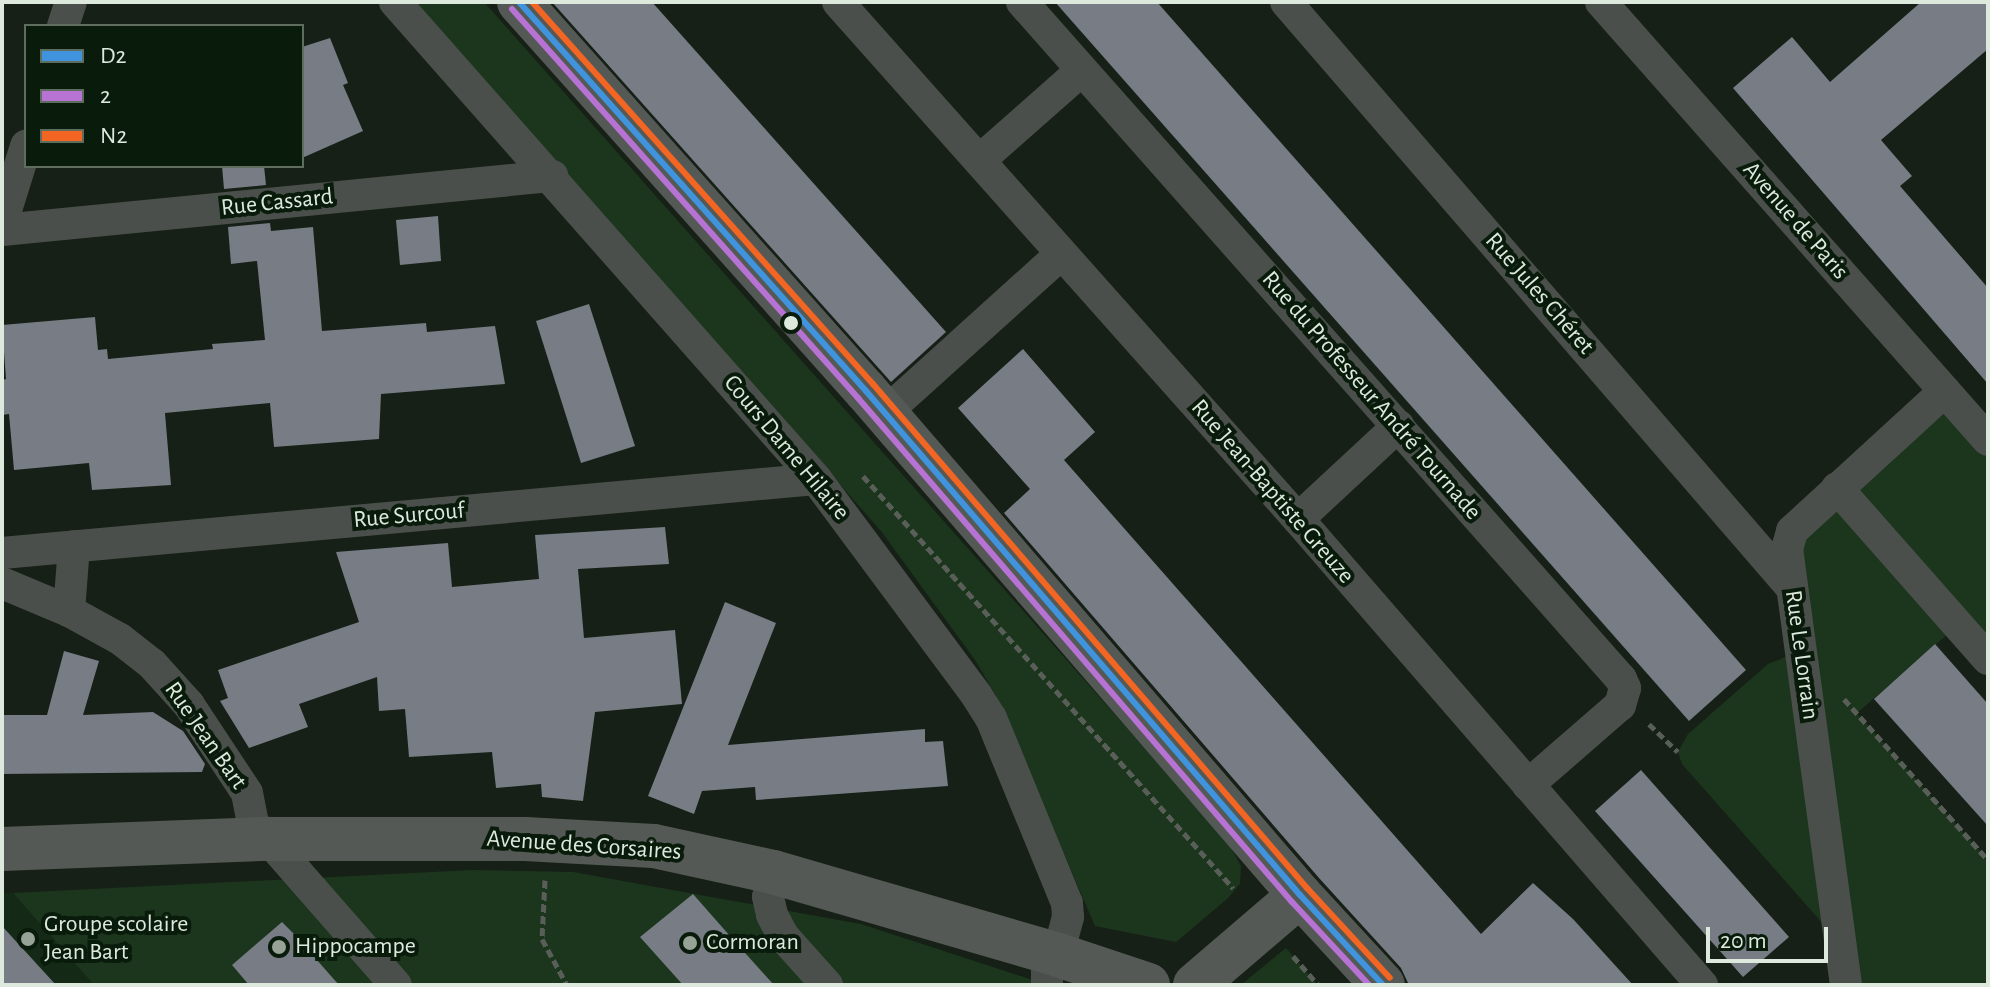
<!DOCTYPE html>
<meta charset="utf-8">
<style>
body{margin:0}
#map{position:relative;width:1990px;height:987px;overflow:hidden;background:#162016;font-family:"Alegreya Sans",sans-serif}
div>[style]{position:absolute}
[style*='--x']{left:calc(var(--x)*1px);top:calc(var(--y)*1px);width:calc(var(--w)*1px);rotate:calc(var(--a)*1deg)}
.built>*{inset:0;background:#142a16}
.green>*{inset:0;background:#1c361d}
.building>*{inset:0;background:#777c85}
.path>*{height:5px;margin-top:-2.5px;transform-origin:0;background:repeating-linear-gradient(90deg,#595e59 0 8px,transparent 0 12px)}
.street>*{height:32px;margin:-16px;padding:0 16px;transform-origin:16px;border-radius:16px;background:#4b4f4b}
.secondary>*{height:44px;margin:-22px;padding:0 22px;transform-origin:22px;border-radius:22px;background:#555955}
.bus-1>*{height:6px;margin:-3px;padding:0 3px;transform-origin:3px;border-radius:3px;background:#4094de}
.bus-2>*{height:6px;margin:-3px;padding:0 3px;transform-origin:3px;border-radius:3px;background:#b673d3}
.bus-3>*{height:6px;margin:-3px;padding:0 3px;transform-origin:3px;border-radius:3px;background:#f26522}
.dots>*{width:22px;height:22px;translate:-50% -50%;box-sizing:border-box;border:4px solid #091b0a;border-radius:50%}
span{translate:-50% -50%;white-space:nowrap;text-align:center;line-height:1.15;-webkit-text-stroke:8px #091b0a;paint-order:stroke}
.street-label{font-size:24px;color:#dde9dd}
.poi-label{font-size:24px;color:#dde9dd}
.left{translate:0 -50%;text-align:left}
.frame{position:absolute;inset:0;border:4px solid #dde9dd;pointer-events:none}
.legend{position:absolute;left:24px;top:24px;width:280px;height:144px;box-sizing:border-box;background:#091b0a;border:2px solid #5e6d5e;margin:0;padding:10px 14px;list-style:none;font-size:24px;color:#dde9dd}
.legend li{display:flex;align-items:center;gap:16px;height:40px}
.legend b{width:40px;border:2px solid #5e6d5e}
.scale{position:absolute;left:1706px;top:927px;width:122px;height:36px;box-sizing:border-box;border:4px solid #dde9dd;border-top:0;padding-left:10px;font-size:24px;line-height:28px;white-space:nowrap;color:#dde9dd;-webkit-text-stroke:6px #091b0a;paint-order:stroke}
</style>
<div id="map">
<div class="built">
<i style="clip-path:polygon(2px 893px,13px 893px,94px 985px,2px 985px)"></i>
</div>
<div class="green">
<i style="clip-path:polygon(414px 2px,484px 2px,1227px 841px,1241px 866px,1240px 884px,1227px 899px,1176px 942px,1095px 926px,995px 694px,975px 660px,881px 531px)"></i>
<i style="clip-path:polygon(1945px 391px,1988px 440px,1988px 659px,1958px 625px,1857px 713px,1988px 860px,1988px 985px,1848px 985px,1839px 942px,1682px 764px,1678px 752px,1688px 734px,1768px 664px,1800px 651px,1787px 549px)"></i>
<i style="clip-path:polygon(472px 870px,573px 872px,861px 924px,1048px 985px,94px 985px,13px 893px)"></i>
<i style="clip-path:polygon(1286px 948px,1318px 985px,1241px 985px,1242px 984px)"></i>
</div>
<div class="building">
<i style="clip-path:polygon(552px 2px,652px 2px,946px 332px,891px 382px)"></i>
<i style="clip-path:polygon(1055px 2px,1157px 2px,1746px 670px,1689px 721px)"></i>
<i style="clip-path:polygon(1921px 2px,1988px 2px,1988px 49px,1881px 140px,1912px 176px,1900px 186px,1988px 288px,1988px 384px,1733px 88px,1792px 37px,1830px 82px)"></i>
<i style="clip-path:polygon(330px 38px,348px 83px,343px 85px,363px 131px,302px 158px,302px 47px)"></i>
<i style="clip-path:polygon(222px 166px,264px 166px,266px 185px,224px 189px)"></i>
<i style="clip-path:polygon(438px 216px,441px 261px,400px 265px,396px 220px)"></i>
<i style="clip-path:polygon(270px 223px,271px 231px,313px 227px,322px 331px,426px 323px,427px 332px,495px 326px,505px 384px,381px 394px,379px 439px,274px 447px,270px 403px,165px 413px,171px 485px,92px 490px,89px 463px,14px 470px,9px 414px,2px 415px,2px 380px,6px 379px,2px 325px,95px 317px,98px 350px,107px 349px,108px 359px,213px 349px,212px 344px,265px 340px,257px 261px,231px 264px,228px 227px)"></i>
<i style="clip-path:polygon(589px 304px,635px 446px,581px 463px,536px 321px)"></i>
<i style="clip-path:polygon(1023px 349px,1095px 432px,1064px 460px,1481px 934px,1533px 883px,1573px 919px,1633px 985px,1409px 985px,1401px 968px,1319px 878px,1004px 513px,1030px 489px,958px 408px)"></i>
<i style="clip-path:polygon(665px 527px,669px 564px,578px 569px,584px 638px,675px 630px,682px 704px,595px 712px,583px 801px,542px 797px,541px 784px,496px 788px,492px 752px,409px 757px,405px 709px,379px 711px,377px 677px,299px 704px,308px 727px,249px 748px,220px 701px,228px 698px,218px 670px,359px 622px,336px 552px,448px 543px,452px 587px,539px 579px,535px 535px)"></i>
<i style="clip-path:polygon(725px 602px,776px 623px,728px 745px,925px 729px,925px 742px,943px 741px,948px 786px,756px 800px,755px 787px,702px 791px,694px 814px,648px 796px)"></i>
<i style="clip-path:polygon(1935px 644px,1988px 704px,1988px 826px,1874px 699px)"></i>
<i style="clip-path:polygon(64px 651px,99px 661px,83px 715px,153px 712px,183px 731px,205px 764px,202px 772px,2px 774px,2px 715px,47px 715px)"></i>
<i style="clip-path:polygon(1641px 770px,1789px 937px,1743px 977px,1595px 811px)"></i>
<i style="clip-path:polygon(693px 894px,737px 944px,774px 985px,683px 985px,640px 937px)"></i>
<i style="clip-path:polygon(282px 922px,293px 933px,339px 985px,249px 985px,232px 965px)"></i>
<i style="clip-path:polygon(2px 926px,56px 985px,2px 985px)"></i>
</div>
<div class="path">
<i style="--x:863;--y:476;--w:554;--a:48.07"></i>
<i style="--x:1844;--y:699;--w:216;--a:48.2"></i>
<i style="--x:1649;--y:724;--w:40;--a:44"></i>
<i style="--x:545;--y:880;--w:59;--a:92.9"></i>
<i style="--x:542;--y:939;--w:52;--a:61.5"></i>
<i style="--x:1293;--y:956;--w:38;--a:49"></i>
</div>
<div class="street">
<i style="--x:395;--y:2;--w:636;--a:48.57"></i>
<i style="--x:816;--y:479;--w:270;--a:53.4"></i>
<i style="--x:977;--y:696;--w:26;--a:58"></i>
<i style="--x:991;--y:718;--w:200;--a:67.7"></i>
<i style="--x:1067;--y:903;--w:14;--a:86"></i>
<i style="--x:1068;--y:917;--w:39;--a:105"></i>
<i style="--x:838;--y:2;--w:692;--a:48.34"></i>
<i style="--x:1298;--y:519;--w:617;--a:49.08"></i>
<i style="--x:1022;--y:2;--w:904;--a:48.5"></i>
<i style="--x:1621;--y:679;--w:10;--a:66"></i>
<i style="--x:1625;--y:688;--w:18;--a:106"></i>
<i style="--x:1620;--y:705;--w:122;--a:139"></i>
<i style="--x:1286;--y:2;--w:773;--a:49.2"></i>
<i style="--x:1601;--y:2;--w:584;--a:48.54"></i>
<i style="--x:63;--y:26;--w:25;--a:-72"></i>
<i style="--x:980;--y:160;--w:136;--a:-41.4"></i>
<i style="--x:2;--y:223;--w:81;--a:-72.7"></i>
<i style="--x:2;--y:230;--w:553;--a:-5.61"></i>
<i style="--x:884;--y:414;--w:239;--a:-42.1"></i>
<i style="--x:1837;--y:488;--w:228;--a:48.6"></i>
<i style="--x:1298;--y:519;--w:137;--a:-42.9"></i>
<i style="--x:2;--y:553;--w:817;--a:-5.19"></i>
<i style="--x:2;--y:583;--w:73;--a:22.7"></i>
<i style="--x:69;--y:611;--w:58;--a:28.8"></i>
<i style="--x:120;--y:639;--w:41;--a:38"></i>
<i style="--x:152;--y:664;--w:55;--a:47.9"></i>
<i style="--x:189;--y:705;--w:105;--a:56.6"></i>
<i style="--x:247;--y:793;--w:47;--a:78.9"></i>
<i style="--x:69;--y:611;--w:65;--a:-85.6"></i>
<i style="--x:268;--y:839;--w:194;--a:48.8"></i>
<i style="--x:773;--y:872;--w:25;--a:101"></i>
<i style="--x:768;--y:897;--w:18;--a:77"></i>
<i style="--x:772;--y:915;--w:24;--a:62"></i>
<i style="--x:783;--y:936;--w:66;--a:48.1"></i>
<i style="--x:1047;--y:985;--w:33;--a:-90"></i>
<i style="--x:1846;--y:985;--w:440;--a:-97.7"></i>
<i style="--x:1787;--y:549;--w:19;--a:-74"></i>
<i style="--x:1792;--y:531;--w:207;--a:-42.5"></i>
</div>
<div class="secondary">
<i style="--x:519;--y:2;--w:521;--a:48.27"></i>
<i style="--x:866;--y:391;--w:665;--a:49.27"></i>
<i style="--x:1300;--y:895;--w:122;--a:47.3"></i>
<i style="--x:2;--y:849;--w:266;--a:-2.2"></i>
<i style="--x:268;--y:839;--w:257;--a:0"></i>
<i style="--x:525;--y:839;--w:129;--a:3.1"></i>
<i style="--x:654;--y:846;--w:122;--a:12.3"></i>
<i style="--x:773;--y:872;--w:297;--a:16.2"></i>
<i style="--x:1058;--y:955;--w:95;--a:18.4"></i>
<i style="--x:1195;--y:985;--w:138;--a:-40.6"></i>
</div>
<div class="bus-1">
<i style="--x:519;--y:2;--w:521;--a:48.27"></i>
<i style="--x:866;--y:391;--w:665;--a:49.27"></i>
<i style="--x:1300;--y:895;--w:122;--a:47.3"></i>
</div>
<div class="bus-2">
<i style="--x:512;--y:9;--w:521;--a:48.35"></i>
<i style="--x:858;--y:398;--w:665;--a:49.27"></i>
<i style="--x:1292;--y:902;--w:113;--a:47.1"></i>
</div>
<div class="bus-3">
<i style="--x:532;--y:2;--w:512;--a:48.25"></i>
<i style="--x:873;--y:384;--w:665;--a:49.27"></i>
<i style="--x:1307;--y:888;--w:122;--a:47.3"></i>
</div>
<div class="dots">
<i style="left:791px;top:323px;background:#dde9dd"></i>
<i style="left:28px;top:939px;background:#97a397"></i>
<i style="left:690px;top:943px;background:#97a397"></i>
<i style="left:279px;top:947px;background:#97a397"></i>
</div>
<div class="street-label">
<span style="left:277px;top:203px;rotate:-6deg">Rue Cassard</span>
<span style="left:1795px;top:221px;rotate:49deg">Avenue de Paris</span>
<span style="left:1539px;top:294px;rotate:49deg">Rue Jules Chéret</span>
<span style="left:1371px;top:396px;rotate:49deg">Rue du Professeur André Tournade</span>
<span style="left:786px;top:448px;rotate:50deg">Cours Dame Hilaire</span>
<span style="left:1272px;top:492px;rotate:49deg">Rue Jean-Baptiste Greuze</span>
<span style="left:409px;top:516px;rotate:-5deg">Rue Surcouf</span>
<span style="left:1801px;top:655px;rotate:82deg">Rue Le Lorrain</span>
<span style="left:205px;top:736px;rotate:55deg">Rue Jean Bart</span>
<span style="left:584px;top:846px;rotate:4deg">Avenue des Corsaires</span>
</div>
<div class="poi-label">
<span class="left" style="left:44px;top:939px">Groupe scolaire<br>Jean Bart</span>
<span class="left" style="left:706px;top:943px">Cormoran</span>
<span class="left" style="left:295px;top:947px">Hippocampe</span>
</div>
<div class="frame"></div>
<ul class="legend">
<li><b style="height:10px;background:#4094de"></b>D2</li>
<li><b style="height:10px;background:#b673d3"></b>2</li>
<li><b style="height:10px;background:#f26522"></b>N2</li>
</ul>
<div class="scale">20 m</div>
</div>
